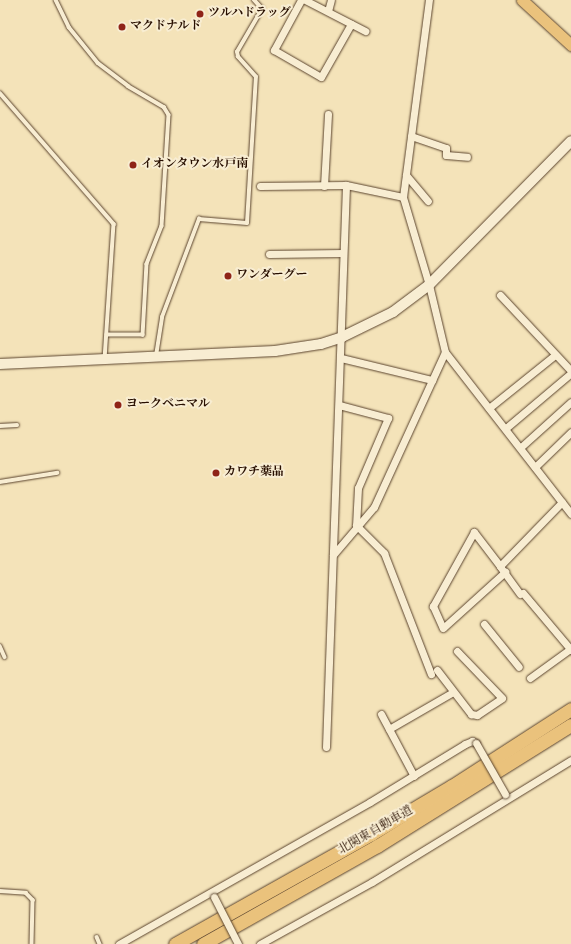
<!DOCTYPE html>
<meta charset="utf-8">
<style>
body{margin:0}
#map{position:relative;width:571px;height:944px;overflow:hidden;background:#f4e3b9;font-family:"Old Standard TT","Noto Serif JP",serif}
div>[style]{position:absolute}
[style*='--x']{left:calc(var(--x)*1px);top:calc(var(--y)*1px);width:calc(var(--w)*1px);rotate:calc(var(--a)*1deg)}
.roads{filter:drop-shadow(0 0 1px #5b442e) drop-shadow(0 0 1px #5b442e)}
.lane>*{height:3.5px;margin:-1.75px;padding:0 1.75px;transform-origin:1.75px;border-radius:1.75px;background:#f8edd2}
.street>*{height:7px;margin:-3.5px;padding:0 3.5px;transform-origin:3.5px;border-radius:3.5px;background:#f8edd2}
.secondary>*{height:10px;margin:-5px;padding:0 5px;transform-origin:5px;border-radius:5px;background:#f8edd2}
.primary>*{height:11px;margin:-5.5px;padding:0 5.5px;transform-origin:5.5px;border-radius:5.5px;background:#eac27c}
.highway>*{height:13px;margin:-6.5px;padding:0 6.5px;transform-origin:6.5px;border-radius:6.5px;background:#eac27c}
.bridges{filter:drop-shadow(0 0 1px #5b442e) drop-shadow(0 0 1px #5b442e)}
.street-bridge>*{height:7px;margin:-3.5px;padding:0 3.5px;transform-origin:3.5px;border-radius:3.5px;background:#f8edd2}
.dots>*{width:11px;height:11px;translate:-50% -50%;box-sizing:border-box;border:2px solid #f8edd2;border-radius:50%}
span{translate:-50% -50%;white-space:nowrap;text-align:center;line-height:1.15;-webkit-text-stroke:4px #f8edd2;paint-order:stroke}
.poi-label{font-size:12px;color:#280f00;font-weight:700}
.left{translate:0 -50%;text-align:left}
.street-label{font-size:12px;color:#280f00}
</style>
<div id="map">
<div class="roads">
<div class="lane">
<i style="--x:56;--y:0;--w:30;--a:64"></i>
<i style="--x:69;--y:27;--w:46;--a:51.1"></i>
<i style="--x:98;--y:63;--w:38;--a:37"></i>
<i style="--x:128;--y:86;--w:42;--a:30.3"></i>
<i style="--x:164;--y:107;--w:9;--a:58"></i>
<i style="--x:169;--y:115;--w:111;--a:93.6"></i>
<i style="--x:162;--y:226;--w:41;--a:111.5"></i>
<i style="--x:147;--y:264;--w:71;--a:93.2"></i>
<i style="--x:143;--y:335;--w:36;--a:180"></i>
<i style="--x:0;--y:93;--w:174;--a:49"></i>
<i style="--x:114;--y:224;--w:135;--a:93.8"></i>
<i style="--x:156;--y:356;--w:39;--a:-81"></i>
<i style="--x:162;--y:317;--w:105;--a:-69.3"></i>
<i style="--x:199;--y:219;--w:48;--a:4.8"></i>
<i style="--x:247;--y:223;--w:146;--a:-86.5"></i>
<i style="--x:256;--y:77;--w:27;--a:-132"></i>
<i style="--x:238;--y:57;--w:5;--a:-101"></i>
<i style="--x:237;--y:52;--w:50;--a:-59.8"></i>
<i style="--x:262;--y:9;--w:12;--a:-132"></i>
<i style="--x:0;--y:426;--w:17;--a:-3"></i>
<i style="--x:0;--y:482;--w:58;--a:-9"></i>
<i style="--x:0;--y:646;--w:12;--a:66"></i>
<i style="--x:0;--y:891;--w:26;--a:4"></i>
<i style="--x:26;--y:893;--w:10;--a:45"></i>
<i style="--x:33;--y:900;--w:44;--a:91.3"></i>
<i style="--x:97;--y:937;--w:8;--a:67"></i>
</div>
<div class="street">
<i style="--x:301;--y:0;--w:57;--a:118.4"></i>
<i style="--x:274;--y:50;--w:54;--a:29.9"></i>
<i style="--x:321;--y:77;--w:61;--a:-60.5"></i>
<i style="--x:305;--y:0;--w:68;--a:27.3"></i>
<i style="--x:328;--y:11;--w:11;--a:-75"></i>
<i style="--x:411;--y:136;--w:37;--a:19"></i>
<i style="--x:446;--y:148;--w:7;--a:90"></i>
<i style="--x:446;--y:155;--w:21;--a:5"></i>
<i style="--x:406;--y:175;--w:34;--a:50"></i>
<i style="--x:260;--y:186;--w:86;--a:-0.7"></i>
<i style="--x:324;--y:186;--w:72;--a:-86.8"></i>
<i style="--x:269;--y:254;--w:74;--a:-0.8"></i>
<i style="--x:500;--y:295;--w:104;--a:46.9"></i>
<i style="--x:445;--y:352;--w:205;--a:52.1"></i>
<i style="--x:341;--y:358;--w:94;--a:13.6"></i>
<i style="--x:339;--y:405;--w:51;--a:14.9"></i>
<i style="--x:388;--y:418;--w:76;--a:113.2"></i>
<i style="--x:358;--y:488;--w:37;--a:93"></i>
<i style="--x:356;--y:525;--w:40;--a:45"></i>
<i style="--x:384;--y:553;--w:130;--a:68.8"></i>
<i style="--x:489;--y:408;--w:85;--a:-38.8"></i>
<i style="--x:506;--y:428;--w:85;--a:-40.2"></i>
<i style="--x:521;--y:447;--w:67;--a:-42"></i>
<i style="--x:535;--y:467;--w:50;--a:-44.2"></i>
<i style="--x:333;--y:555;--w:63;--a:-49.5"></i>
<i style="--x:374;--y:507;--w:170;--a:-65.4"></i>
<i style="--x:445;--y:352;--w:69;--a:-103.4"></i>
<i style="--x:429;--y:285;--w:92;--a:-106.5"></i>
<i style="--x:403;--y:197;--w:199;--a:-82.5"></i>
<i style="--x:500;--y:566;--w:43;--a:-127.4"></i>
<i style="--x:474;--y:532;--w:85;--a:119"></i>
<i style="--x:433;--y:606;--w:24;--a:66"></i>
<i style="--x:443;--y:628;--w:84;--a:-42.1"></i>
<i style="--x:523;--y:593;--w:75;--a:49.9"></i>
<i style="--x:520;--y:594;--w:34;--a:-126"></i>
<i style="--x:500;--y:566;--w:89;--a:-45.9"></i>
<i style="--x:484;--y:624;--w:55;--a:50.9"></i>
<i style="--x:437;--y:670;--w:56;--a:52.3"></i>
<i style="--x:471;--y:714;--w:6;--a:9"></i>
<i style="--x:477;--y:715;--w:30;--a:-34"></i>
<i style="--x:502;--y:698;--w:65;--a:-133.8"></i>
<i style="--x:530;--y:678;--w:49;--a:-35.9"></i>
<i style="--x:381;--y:714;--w:70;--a:62"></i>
<i style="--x:389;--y:729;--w:74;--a:-30"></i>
<i style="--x:326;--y:747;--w:562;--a:-87.96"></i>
<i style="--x:346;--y:185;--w:58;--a:11.9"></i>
<i style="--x:119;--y:944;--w:288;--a:-29.5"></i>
<i style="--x:370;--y:802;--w:111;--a:-31.4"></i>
<i style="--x:465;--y:744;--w:8;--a:-23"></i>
<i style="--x:472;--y:741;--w:4;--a:27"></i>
<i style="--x:260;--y:944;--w:128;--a:-29"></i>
<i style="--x:372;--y:882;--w:233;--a:-31.5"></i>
</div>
<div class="secondary">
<i style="--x:0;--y:364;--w:275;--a:-2.7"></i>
<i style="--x:275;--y:351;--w:47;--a:-8.7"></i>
<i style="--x:321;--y:344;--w:22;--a:-18"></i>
<i style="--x:342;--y:337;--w:57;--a:-26.1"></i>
<i style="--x:393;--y:312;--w:45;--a:-36.9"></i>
<i style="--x:429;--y:285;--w:202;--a:-45.4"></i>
</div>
<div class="primary">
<i style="--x:522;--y:0;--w:67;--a:42.6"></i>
</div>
<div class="highway">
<i style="--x:175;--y:944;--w:225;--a:-29.3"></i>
<i style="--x:371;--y:834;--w:94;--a:-30.7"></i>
<i style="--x:452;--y:786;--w:142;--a:-32.9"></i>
<i style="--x:203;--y:944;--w:200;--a:-29.4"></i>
<i style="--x:377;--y:846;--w:229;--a:-32"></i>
</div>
</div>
<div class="bridges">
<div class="street-bridge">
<i style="--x:476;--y:743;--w:59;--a:60.4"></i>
<i style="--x:214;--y:897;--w:53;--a:62.9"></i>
</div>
</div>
<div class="dots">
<i style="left:200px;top:14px;background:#8f2418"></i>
<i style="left:122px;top:27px;background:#8f2418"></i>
<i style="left:133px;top:165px;background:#8f2418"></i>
<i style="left:228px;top:276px;background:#8f2418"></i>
<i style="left:118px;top:405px;background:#8f2418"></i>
<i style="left:216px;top:473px;background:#8f2418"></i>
</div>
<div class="poi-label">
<span class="left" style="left:208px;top:14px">ツルハドラッグ</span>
<span class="left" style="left:130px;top:27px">マクドナルド</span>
<span class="left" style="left:141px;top:165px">イオンタウン水戸南</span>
<span class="left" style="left:236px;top:276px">ワンダーグー</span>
<span class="left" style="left:126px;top:405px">ヨークベニマル</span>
<span class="left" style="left:224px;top:473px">カワチ薬品</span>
</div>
<div class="street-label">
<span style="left:376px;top:831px;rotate:-30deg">北関東自動車道</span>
</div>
</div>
